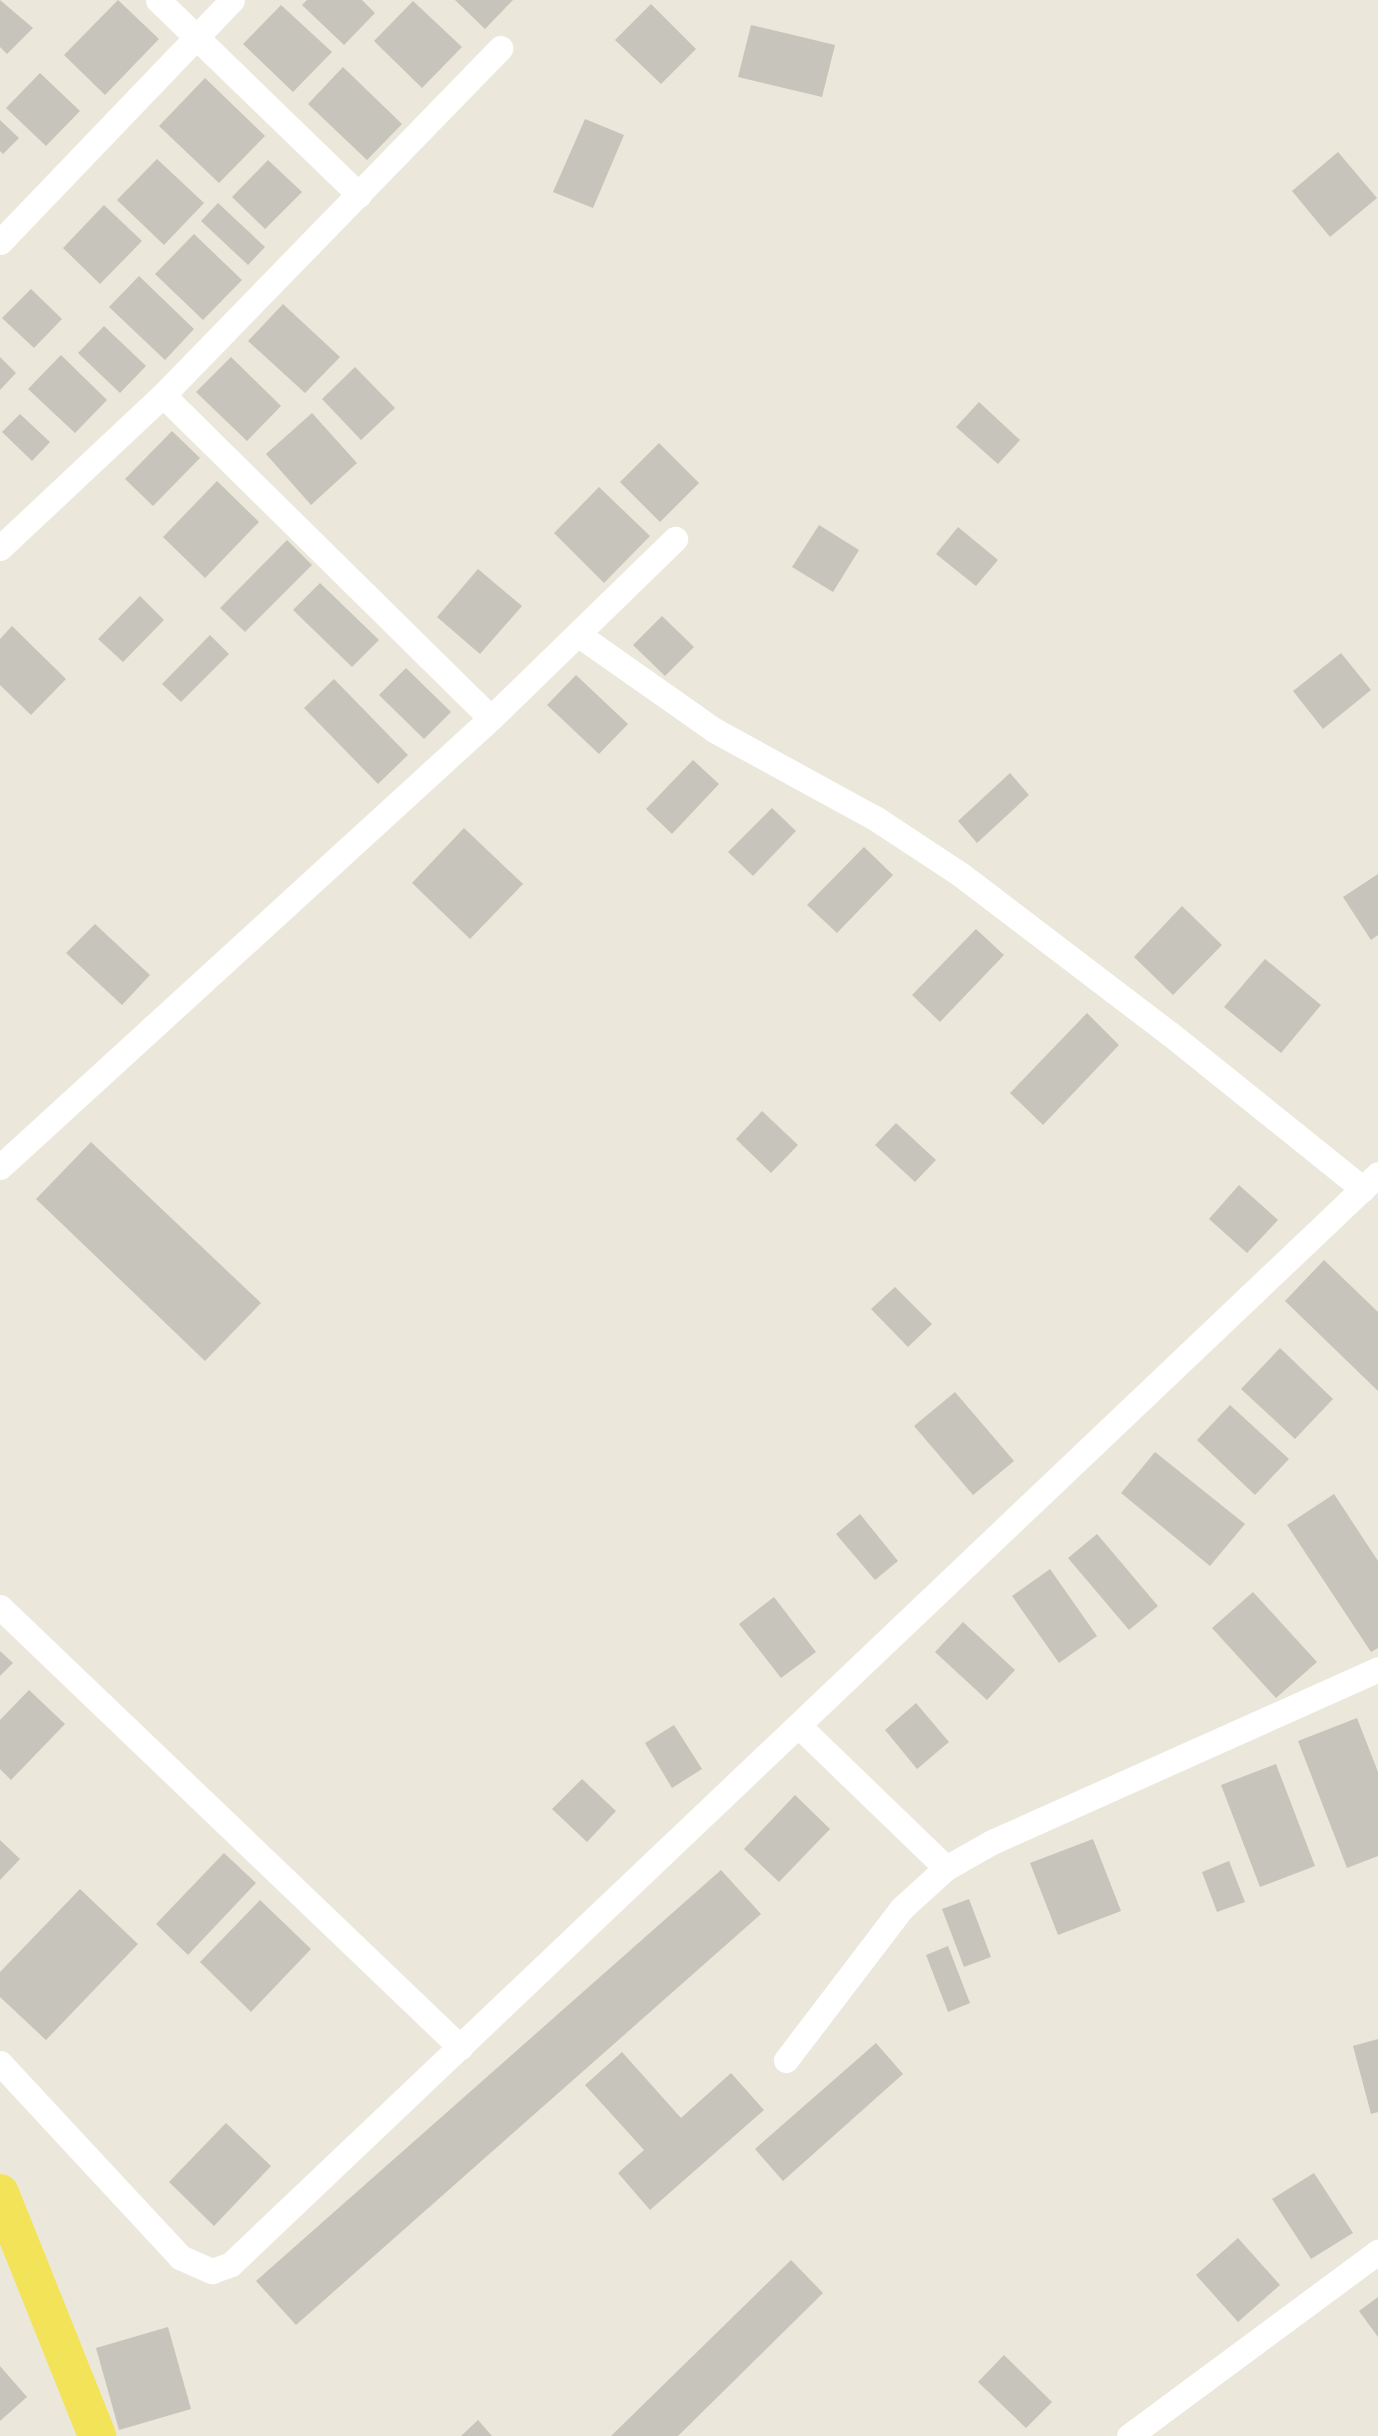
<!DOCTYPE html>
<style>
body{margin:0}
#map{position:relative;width:1378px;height:2436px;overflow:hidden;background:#ece7db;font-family:Ubuntu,sans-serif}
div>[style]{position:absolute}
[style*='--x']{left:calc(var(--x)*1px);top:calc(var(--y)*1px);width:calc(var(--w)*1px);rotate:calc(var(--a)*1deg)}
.building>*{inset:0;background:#c7c4bb}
.street>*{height:25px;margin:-12.5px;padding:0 12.5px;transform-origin:12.5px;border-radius:12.5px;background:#fff}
.primary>*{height:38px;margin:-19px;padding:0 19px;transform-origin:19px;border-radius:19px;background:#f3e359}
span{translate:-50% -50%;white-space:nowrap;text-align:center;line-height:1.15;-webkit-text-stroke:8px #fff;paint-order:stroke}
</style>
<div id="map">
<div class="building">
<i style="clip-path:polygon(0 0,33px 28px,7px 54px,0 47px)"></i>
<i style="clip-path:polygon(118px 0,159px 39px,105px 95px,64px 55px)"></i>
<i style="clip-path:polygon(307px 0,362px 0,375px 13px,344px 45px,302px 5px)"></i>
<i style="clip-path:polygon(455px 0,513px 0,485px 29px)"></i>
<i style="clip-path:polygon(413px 1px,462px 47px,422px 88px,374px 41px)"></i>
<i style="clip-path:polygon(651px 4px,696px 49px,661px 84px,615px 40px)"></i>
<i style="clip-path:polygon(281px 5px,332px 52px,293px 92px,243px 44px)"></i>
<i style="clip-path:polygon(751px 25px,835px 45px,822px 97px,738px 77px)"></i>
<i style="clip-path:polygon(343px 67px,402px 124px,367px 160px,308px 104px)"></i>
<i style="clip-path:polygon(40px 73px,80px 111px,46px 146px,6px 108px)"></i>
<i style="clip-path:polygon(205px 78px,265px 136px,219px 183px,159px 126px)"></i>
<i style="clip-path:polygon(585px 119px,624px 135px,593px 208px,553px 192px)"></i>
<i style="clip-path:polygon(0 120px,19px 138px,3px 154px,0 151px)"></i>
<i style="clip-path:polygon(1338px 152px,1377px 198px,1330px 237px,1292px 191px)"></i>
<i style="clip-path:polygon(157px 159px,204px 203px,164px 245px,117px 200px)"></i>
<i style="clip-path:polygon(268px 160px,302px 192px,265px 229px,232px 197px)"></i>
<i style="clip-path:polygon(218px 203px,265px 247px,248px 265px,201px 221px)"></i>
<i style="clip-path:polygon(104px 205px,142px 241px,100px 284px,63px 248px)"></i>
<i style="clip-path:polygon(194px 234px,242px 280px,203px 320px,155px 274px)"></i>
<i style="clip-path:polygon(139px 276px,194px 329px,165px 360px,109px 307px)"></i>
<i style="clip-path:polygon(31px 289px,62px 319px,34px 348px,2px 318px)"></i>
<i style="clip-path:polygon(283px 304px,340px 357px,305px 393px,248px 341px)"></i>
<i style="clip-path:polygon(104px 326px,146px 366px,120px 393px,78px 353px)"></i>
<i style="clip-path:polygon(61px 355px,107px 400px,75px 433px,28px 389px)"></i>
<i style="clip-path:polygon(0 357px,16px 373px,0 390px)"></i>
<i style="clip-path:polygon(231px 357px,281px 406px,247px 441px,196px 392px)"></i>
<i style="clip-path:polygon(355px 367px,395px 408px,361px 440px,322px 399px)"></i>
<i style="clip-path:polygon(979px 402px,1020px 440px,998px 464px,956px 427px)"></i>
<i style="clip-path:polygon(312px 413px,357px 463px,311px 505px,266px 454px)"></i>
<i style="clip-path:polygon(20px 414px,50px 442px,32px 461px,2px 432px)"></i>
<i style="clip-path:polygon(172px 431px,200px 458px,153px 506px,125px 479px)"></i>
<i style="clip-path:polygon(659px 443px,699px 483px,660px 522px,620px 482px)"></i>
<i style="clip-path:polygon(217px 481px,259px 522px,205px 578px,163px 537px)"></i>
<i style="clip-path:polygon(599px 487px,650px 536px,604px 583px,554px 533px)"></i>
<i style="clip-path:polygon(819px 525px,859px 550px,833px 592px,792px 567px)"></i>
<i style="clip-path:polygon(958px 527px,998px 560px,976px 586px,936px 554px)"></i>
<i style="clip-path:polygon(287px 540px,312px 565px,245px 632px,220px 608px)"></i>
<i style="clip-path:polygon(478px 569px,522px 606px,480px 654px,437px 617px)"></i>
<i style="clip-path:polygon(320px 583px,379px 640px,352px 667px,293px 610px)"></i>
<i style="clip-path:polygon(140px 596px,164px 620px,123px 662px,98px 639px)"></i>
<i style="clip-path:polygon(662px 616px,694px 647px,665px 676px,633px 645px)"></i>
<i style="clip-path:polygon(12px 626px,66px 679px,31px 715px,0 685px,0 639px)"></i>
<i style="clip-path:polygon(210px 635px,229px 654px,181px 702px,162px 684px)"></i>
<i style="clip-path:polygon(1341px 653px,1371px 690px,1323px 729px,1293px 691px)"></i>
<i style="clip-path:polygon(406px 668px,451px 712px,424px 739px,379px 695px)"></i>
<i style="clip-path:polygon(576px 675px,628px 724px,599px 754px,547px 705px)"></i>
<i style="clip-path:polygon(334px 679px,408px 755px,378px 784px,304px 708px)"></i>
<i style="clip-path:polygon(693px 760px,719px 784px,672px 834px,646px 809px)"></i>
<i style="clip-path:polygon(1010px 773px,1029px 795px,977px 843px,958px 821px)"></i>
<i style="clip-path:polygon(772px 808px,796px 831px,753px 876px,728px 852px)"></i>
<i style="clip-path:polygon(464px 828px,523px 884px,470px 939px,412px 883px)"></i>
<i style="clip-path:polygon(864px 847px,893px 875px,837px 933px,807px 905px)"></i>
<i style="clip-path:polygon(1378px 874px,1378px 935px,1371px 940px,1343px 897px)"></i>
<i style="clip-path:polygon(1182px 906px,1222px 945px,1173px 995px,1134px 957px)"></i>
<i style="clip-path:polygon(95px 924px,150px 975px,122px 1005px,66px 953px)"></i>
<i style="clip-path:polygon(976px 929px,1004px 955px,940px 1022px,912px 995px)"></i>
<i style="clip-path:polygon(1265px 959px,1321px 1005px,1281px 1053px,1224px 1007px)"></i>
<i style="clip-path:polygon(1087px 1013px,1119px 1045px,1043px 1125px,1010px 1093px)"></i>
<i style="clip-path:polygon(762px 1111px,798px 1145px,771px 1173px,736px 1139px)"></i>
<i style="clip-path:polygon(896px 1123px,936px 1160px,915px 1182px,875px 1145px)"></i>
<i style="clip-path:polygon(91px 1142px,261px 1303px,205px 1361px,36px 1199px)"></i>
<i style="clip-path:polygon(1239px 1185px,1278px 1220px,1247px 1253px,1209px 1219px)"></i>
<i style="clip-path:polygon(1324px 1260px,1378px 1312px,1378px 1391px,1285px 1301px)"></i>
<i style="clip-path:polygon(895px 1287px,932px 1324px,908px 1347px,871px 1309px)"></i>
<i style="clip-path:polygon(1280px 1348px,1333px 1399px,1295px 1439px,1241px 1389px)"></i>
<i style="clip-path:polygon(955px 1392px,1014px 1461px,973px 1495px,914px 1426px)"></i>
<i style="clip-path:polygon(1230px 1405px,1289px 1459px,1255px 1495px,1197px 1440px)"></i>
<i style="clip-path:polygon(1155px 1452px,1245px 1524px,1210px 1566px,1121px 1493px)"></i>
<i style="clip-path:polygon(1334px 1494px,1378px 1561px,1378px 1648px,1371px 1652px,1287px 1525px)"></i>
<i style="clip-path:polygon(860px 1514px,898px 1561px,875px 1580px,836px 1534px)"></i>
<i style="clip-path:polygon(1097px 1534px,1158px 1606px,1129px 1630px,1068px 1558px)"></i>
<i style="clip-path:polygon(1050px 1569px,1097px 1636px,1059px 1663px,1012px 1596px)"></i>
<i style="clip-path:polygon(1253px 1592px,1317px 1662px,1276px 1698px,1212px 1628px)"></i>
<i style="clip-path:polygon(774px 1597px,816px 1652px,781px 1678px,739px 1624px)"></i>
<i style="clip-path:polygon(963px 1622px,1015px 1670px,987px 1700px,935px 1652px)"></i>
<i style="clip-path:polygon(0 1651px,13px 1663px,0 1676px)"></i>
<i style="clip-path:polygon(29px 1690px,65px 1724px,11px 1780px,0 1769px,0 1720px)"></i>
<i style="clip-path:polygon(916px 1703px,949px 1742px,917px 1769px,885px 1730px)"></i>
<i style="clip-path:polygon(1357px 1718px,1378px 1772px,1378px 1856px,1347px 1868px,1298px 1741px)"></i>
<i style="clip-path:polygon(674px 1725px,702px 1769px,672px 1788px,645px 1743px)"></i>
<i style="clip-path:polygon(1276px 1764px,1315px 1866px,1260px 1887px,1221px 1785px)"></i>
<i style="clip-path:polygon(582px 1779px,616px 1811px,587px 1842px,552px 1809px)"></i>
<i style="clip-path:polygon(795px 1795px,830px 1829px,779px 1882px,744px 1849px)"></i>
<i style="clip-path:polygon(1093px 1839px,1121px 1911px,1058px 1935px,1030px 1863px)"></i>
<i style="clip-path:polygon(0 1840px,20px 1859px,0 1880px)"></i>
<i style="clip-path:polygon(224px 1853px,256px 1883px,188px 1955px,156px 1924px)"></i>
<i style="clip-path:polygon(1229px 1861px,1245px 1902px,1217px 1912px,1202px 1872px)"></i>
<i style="clip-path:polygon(721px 1870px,761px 1914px,296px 2325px,256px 2281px)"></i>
<i style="clip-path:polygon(80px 1889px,138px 1944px,46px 2040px,0 1997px,0 1972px)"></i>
<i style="clip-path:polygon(969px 1899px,991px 1957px,964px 1967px,942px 1909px)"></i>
<i style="clip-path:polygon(260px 1900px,311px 1949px,251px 2012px,200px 1962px)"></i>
<i style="clip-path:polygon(948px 1946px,970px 2003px,948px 2012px,926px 1955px)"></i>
<i style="clip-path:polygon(1378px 2039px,1378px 2112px,1371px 2114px,1353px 2046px)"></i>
<i style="clip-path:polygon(876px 2043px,903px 2074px,783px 2181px,755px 2149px)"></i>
<i style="clip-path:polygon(622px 2052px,681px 2118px,731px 2073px,764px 2110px,650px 2210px,618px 2173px,644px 2150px,585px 2085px)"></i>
<i style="clip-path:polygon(226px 2123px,271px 2166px,214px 2226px,169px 2182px)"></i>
<i style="clip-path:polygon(1314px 2173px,1353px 2233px,1311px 2259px,1272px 2199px)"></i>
<i style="clip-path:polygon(1238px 2238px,1280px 2285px,1238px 2322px,1196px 2275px)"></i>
<i style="clip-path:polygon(791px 2260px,823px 2293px,678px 2436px,611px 2436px)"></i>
<i style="clip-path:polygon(1378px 2297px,1378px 2337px,1359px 2311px)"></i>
<i style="clip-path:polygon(168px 2327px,191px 2409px,119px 2430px,96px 2348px)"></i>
<i style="clip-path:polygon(1004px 2355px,1052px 2402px,1026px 2428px,978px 2382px)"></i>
<i style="clip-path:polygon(0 2366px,27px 2397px,0 2421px)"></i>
<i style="clip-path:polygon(478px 2420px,492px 2436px,461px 2436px)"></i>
</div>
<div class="street">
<i style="--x:158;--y:0;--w:280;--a:44.1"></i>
<i style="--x:0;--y:242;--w:335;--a:-46.2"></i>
<i style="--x:163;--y:395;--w:460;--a:44.6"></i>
<i style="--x:0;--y:548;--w:224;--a:-43.2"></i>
<i style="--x:163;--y:395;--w:484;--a:-45.8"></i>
<i style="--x:579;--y:635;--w:165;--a:35.1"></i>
<i style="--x:714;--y:730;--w:183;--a:28.7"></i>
<i style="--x:875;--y:818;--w:102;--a:33.4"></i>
<i style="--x:960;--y:874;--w:263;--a:37.3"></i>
<i style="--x:1169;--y:1033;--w:249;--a:38.8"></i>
<i style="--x:0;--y:1167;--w:665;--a:-42.44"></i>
<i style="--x:491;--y:718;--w:257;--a:-44.2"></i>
<i style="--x:0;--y:1607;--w:637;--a:43.73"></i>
<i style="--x:800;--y:1727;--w:203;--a:44"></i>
<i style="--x:786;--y:2060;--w:191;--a:-52.7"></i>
<i style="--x:902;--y:1908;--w:59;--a:-42.3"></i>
<i style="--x:946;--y:1868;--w:53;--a:-29.5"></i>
<i style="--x:992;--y:1842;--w:423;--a:-24.1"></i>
<i style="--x:0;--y:2063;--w:265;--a:47.1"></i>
<i style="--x:180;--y:2257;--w:35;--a:24"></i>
<i style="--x:212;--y:2271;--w:20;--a:-20"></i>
<i style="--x:231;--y:2264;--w:1582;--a:-43.54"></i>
<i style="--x:1129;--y:2436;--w:310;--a:-36.5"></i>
</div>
<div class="primary">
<i style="--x:0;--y:2193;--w:262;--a:68.2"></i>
</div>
</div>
